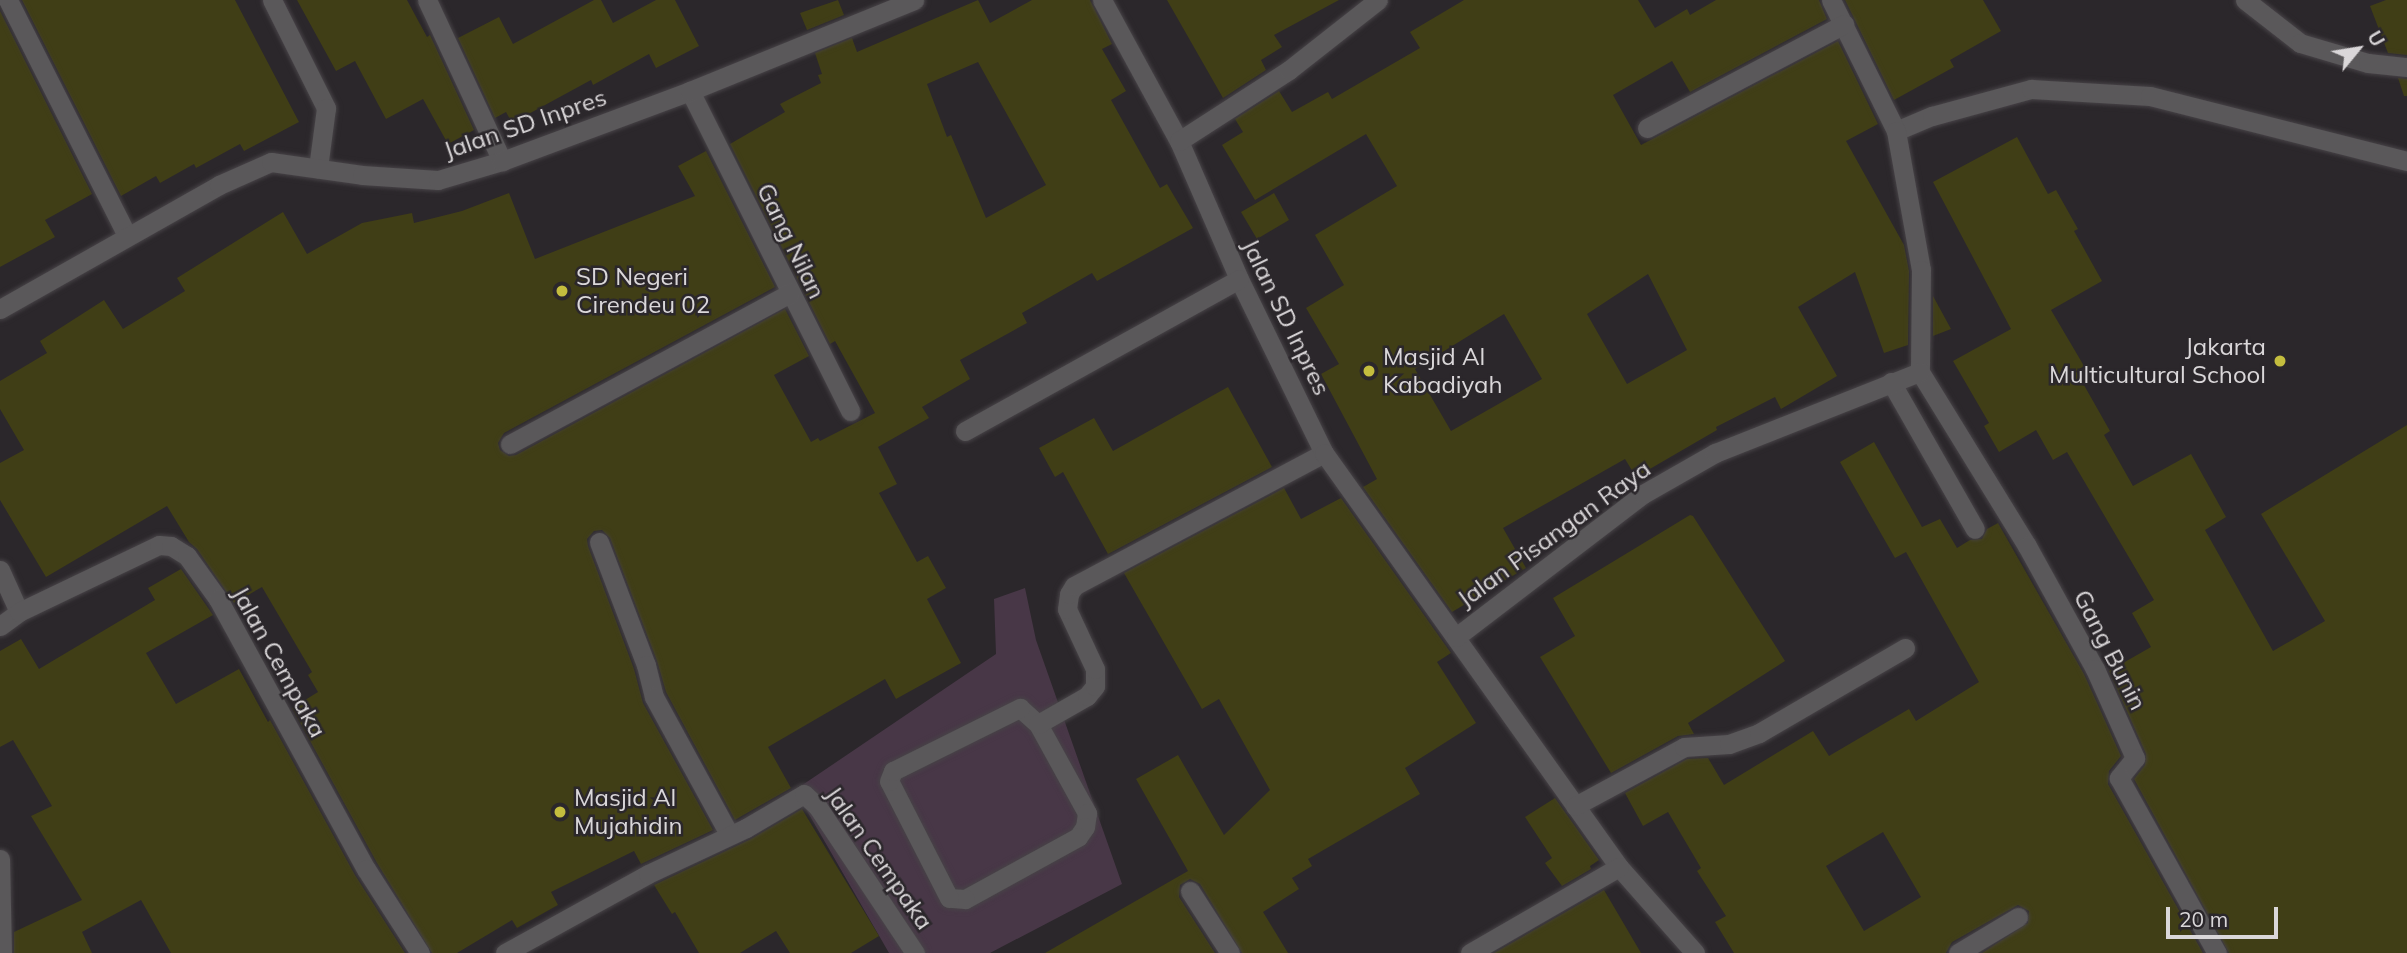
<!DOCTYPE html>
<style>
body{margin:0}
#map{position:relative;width:2407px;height:953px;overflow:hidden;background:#2b272b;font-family:Mulish,sans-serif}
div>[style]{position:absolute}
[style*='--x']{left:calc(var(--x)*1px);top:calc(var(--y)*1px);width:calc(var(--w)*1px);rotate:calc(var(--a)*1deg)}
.green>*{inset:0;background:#483747}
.building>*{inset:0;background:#403e16}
.roads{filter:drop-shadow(0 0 2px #474347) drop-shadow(0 0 2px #474347)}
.service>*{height:19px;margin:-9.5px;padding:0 9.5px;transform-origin:9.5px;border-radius:9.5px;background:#5a585a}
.minor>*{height:19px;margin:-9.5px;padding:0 9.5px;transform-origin:9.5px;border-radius:9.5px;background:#5a585a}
.dots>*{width:19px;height:19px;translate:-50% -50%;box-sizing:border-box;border:4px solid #2b272b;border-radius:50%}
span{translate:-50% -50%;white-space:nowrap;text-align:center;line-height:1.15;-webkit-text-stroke:5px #2b272b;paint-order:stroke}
.street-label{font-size:24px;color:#dad7d9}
.poi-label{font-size:24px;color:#dad7d9}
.left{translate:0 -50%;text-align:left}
.right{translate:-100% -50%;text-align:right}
.north{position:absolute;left:2323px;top:14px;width:70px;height:70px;-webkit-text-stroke:5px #2b272b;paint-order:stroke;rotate:60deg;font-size:19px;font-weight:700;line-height:28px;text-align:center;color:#dad7d9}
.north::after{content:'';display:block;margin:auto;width:24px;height:32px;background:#dad7d9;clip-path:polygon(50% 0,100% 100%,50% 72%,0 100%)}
.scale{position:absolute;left:2166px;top:907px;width:112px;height:32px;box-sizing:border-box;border:4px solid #dad7d9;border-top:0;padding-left:9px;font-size:21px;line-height:24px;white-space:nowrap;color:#dad7d9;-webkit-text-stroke:5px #2b272b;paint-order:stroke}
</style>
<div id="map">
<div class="green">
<i style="clip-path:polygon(1025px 588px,1036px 640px,1122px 884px,990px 953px,889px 953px,795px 790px,996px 654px,994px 599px)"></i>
</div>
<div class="building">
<i style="clip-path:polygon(22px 0,235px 0,299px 122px,244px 151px,240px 144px,196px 168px,194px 164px,160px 183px,156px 176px,121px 196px)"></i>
<i style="clip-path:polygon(297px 0,407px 0,427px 37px,430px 35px,474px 130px,448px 144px,423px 99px,386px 119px,355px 61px,336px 71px)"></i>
<i style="clip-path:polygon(594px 0,601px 0,613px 23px,656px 0,675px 0,699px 46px,656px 68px,649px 54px,593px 85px,591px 80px,512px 123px,506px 112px,495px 118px,458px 38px,499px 17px,513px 44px)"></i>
<i style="clip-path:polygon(838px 0,844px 15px,807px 30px,800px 13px)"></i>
<i style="clip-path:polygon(evenodd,978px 0,990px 23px,1032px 0,1090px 0,1112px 44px,1102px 49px,1126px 91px,1111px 100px,1160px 188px,1167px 184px,1193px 228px,1097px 281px,1092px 273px,1022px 313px,1027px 323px,960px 360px,970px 379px,922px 407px,929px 418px,878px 447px,897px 484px,879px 493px,917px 562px,928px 556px,946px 588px,927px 599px,961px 663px,896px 699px,885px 679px,768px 747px,791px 788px,740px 817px,735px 820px,666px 692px,657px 661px,610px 538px,602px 530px,594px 531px,587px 539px,588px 546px,634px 669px,643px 703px,713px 830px,641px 864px,634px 851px,551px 892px,558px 905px,517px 928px,512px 920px,457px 953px,432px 953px,377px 863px,292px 708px,318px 692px,308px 675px,312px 672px,262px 587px,234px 603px,197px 549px,189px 542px,167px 506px,46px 577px,0 500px,0 463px,24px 450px,0 409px,0 381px,47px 353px,40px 341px,104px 300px,123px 329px,185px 291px,177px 278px,283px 212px,307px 254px,362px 223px,412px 213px,414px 223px,462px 211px,509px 193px,535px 259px,695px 196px,678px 166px,706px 151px,775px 287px,504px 433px,498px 443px,500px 450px,509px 456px,516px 455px,785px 309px,809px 356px,774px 375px,811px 442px,818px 438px,820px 441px,875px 413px,835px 341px,830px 344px,730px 144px,785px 112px,780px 104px,821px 83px,818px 75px,822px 74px,815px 53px,852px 38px,857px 52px,978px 0,978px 62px,1046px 185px,986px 218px,951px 135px,947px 137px,927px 84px,978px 62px)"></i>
<i style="clip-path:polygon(1167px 0,1339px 0,1274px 35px,1282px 47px,1261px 60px,1266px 70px,1223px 98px)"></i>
<i style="clip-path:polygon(evenodd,1464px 0,1638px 0,1655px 28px,1687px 9px,1690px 15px,1716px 0,1819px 0,1827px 19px,1690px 92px,1672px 61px,1613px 95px,1641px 145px,1838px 41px,1878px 124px,1846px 141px,1904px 245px,1909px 271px,1908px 345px,1884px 353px,1855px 272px,1798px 307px,1837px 376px,1781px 409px,1775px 397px,1716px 427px,1717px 430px,1636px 477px,1625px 459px,1503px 528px,1526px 568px,1452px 612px,1363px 487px,1377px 479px,1321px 374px,1339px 364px,1306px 308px,1344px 285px,1315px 235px,1397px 186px,1366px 134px,1255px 200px,1222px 145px,1243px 132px,1235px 119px,1279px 91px,1292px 112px,1328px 92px,1332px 99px,1420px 48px,1410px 32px,1464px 0,1648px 274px,1687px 350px,1627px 384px,1587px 314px,1648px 274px,1464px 0,1504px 314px,1542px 379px,1451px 431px,1415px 369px,1504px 314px)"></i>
<i style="clip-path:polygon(1845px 0,1983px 0,2001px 31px,1950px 60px,1954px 67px,1894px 100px)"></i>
<i style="clip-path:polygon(2386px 0,2407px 0,2407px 55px,2388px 53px,2370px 6px)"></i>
<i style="clip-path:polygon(0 11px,92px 194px,45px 220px,55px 237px,0 267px)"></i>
<i style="clip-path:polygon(2398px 78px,2407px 79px,2407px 96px,2404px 96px)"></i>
<i style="clip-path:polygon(2017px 137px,2048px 194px,2056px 190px,2078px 229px,2074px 231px,2102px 281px,2051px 310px,2084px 366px,2076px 371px,2110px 431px,2104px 435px,2133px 486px,2191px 454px,2226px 517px,2205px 530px,2273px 651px,2325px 621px,2261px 514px,2407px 425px,2407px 953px,2229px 953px,2134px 779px,2145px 765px,2146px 754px,2109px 671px,2151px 647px,2132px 613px,2154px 600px,2067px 452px,2053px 460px,2036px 430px,1999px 452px,1984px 426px,1989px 423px,1953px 361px,2011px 329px,1933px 182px)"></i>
<i style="clip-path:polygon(1274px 193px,1289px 220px,1257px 239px,1241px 212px)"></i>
<i style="clip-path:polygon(1933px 296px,1951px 329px,1933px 336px)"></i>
<i style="clip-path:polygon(1228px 387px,1272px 467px,1108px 554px,1063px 472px,1055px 477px,1039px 448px,1094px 418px,1113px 451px)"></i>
<i style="clip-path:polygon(evenodd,1874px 442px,1922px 527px,1940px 519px,1957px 548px,1970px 540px,1982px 539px,1987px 529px,1998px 523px,2084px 674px,2121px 756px,2109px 771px,2108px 784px,2203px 953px,1982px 953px,2028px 923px,2029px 911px,2018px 905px,1952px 942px,1946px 953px,1734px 953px,1715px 922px,1726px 916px,1697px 871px,1701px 868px,1668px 812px,1643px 826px,1625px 793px,1687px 759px,1708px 758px,1724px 785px,1813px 731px,1829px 756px,1909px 709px,1916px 721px,1979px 682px,1906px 552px,1895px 558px,1840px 462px,1874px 442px,1883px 832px,1921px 897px,1864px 931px,1826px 866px,1883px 832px)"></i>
<i style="clip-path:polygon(1284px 488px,1301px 519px,1341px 498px,1451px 653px,1437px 662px,1476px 723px,1405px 768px,1420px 794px,1308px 859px,1312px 866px,1292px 878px,1299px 889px,1263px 912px,1288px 953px,1242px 953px,1200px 884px,1190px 879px,1180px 885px,1179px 897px,1215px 953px,1045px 953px,1188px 871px,1136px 779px,1178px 755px,1224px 835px,1270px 790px,1219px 699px,1202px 709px,1124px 573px)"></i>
<i style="clip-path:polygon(1690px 515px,1693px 516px,1785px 661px,1688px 723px,1694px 734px,1678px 736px,1611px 773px,1540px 657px,1575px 636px,1553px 598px)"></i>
<i style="clip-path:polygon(181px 569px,213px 615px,146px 653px,176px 704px,239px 669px,268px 722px,270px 720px,355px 875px,405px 953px,171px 953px,141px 900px,82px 932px,92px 953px,14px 953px,14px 932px,82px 900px,31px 816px,52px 806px,13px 740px,0 747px,0 651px,21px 639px,39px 669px,155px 600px,148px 588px)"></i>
<i style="clip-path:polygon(1555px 798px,1599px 860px,1590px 866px,1591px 869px,1562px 886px,1545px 863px,1552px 858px,1525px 817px)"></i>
<i style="clip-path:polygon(802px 809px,879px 936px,851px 953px,790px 953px,776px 931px,740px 953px,699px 953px,675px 912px,672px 914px,654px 885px,751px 839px)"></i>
<i style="clip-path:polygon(1604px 890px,1641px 953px,1494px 953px)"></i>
</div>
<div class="roads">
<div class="service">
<i style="--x:272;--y:0;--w:121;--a:63.4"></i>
<i style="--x:326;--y:108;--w:61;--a:97.6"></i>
<i style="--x:2245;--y:0;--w:70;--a:38"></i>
<i style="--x:2300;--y:43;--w:71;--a:16.4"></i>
<i style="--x:2368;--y:63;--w:39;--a:6"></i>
<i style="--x:1896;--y:131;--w:39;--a:-23"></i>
<i style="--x:1932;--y:116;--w:103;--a:-15.3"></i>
<i style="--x:2031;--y:89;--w:119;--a:3.4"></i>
<i style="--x:2150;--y:96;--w:265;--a:14.2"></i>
<i style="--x:1020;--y:708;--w:24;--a:42"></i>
<i style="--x:1038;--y:724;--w:102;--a:61.2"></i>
<i style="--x:1087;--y:813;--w:14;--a:98"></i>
<i style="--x:1085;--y:827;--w:12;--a:125"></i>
<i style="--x:1078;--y:837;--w:129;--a:151.2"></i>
<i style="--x:965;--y:899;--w:16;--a:-176"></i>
<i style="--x:949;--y:898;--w:131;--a:-117.1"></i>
<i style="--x:889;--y:781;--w:11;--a:-68"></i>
<i style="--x:893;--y:771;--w:142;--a:-26.4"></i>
<i style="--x:1038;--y:724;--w:56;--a:-29.7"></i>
<i style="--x:1087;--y:696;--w:13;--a:-51"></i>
<i style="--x:1095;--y:686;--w:17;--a:-90"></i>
<i style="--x:1095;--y:669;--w:66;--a:-115"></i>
<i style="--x:1067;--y:609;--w:15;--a:-82"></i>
<i style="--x:1069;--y:594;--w:9;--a:-58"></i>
<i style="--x:1074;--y:586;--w:283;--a:-28"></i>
</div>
<div class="minor">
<i style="--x:8;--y:0;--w:264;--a:63.2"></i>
<i style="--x:427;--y:0;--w:178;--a:65"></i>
<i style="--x:1102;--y:0;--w:161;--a:61.4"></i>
<i style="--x:1179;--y:141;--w:150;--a:66.5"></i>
<i style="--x:1239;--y:279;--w:194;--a:64"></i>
<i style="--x:1324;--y:453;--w:508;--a:54.53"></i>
<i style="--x:1619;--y:867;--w:115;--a:48.5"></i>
<i style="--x:1831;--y:0;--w:146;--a:63.6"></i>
<i style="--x:1896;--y:131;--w:141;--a:79.8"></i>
<i style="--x:1921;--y:270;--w:102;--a:90.6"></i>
<i style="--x:690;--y:91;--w:358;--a:63.4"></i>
<i style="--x:1647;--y:128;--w:223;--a:-27.8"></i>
<i style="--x:1179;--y:141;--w:131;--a:-32.8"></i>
<i style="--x:1289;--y:70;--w:113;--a:-38.2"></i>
<i style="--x:0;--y:309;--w:252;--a:-29.5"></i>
<i style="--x:219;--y:185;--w:57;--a:-23.9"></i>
<i style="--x:271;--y:162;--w:92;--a:8.1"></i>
<i style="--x:362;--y:175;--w:76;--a:3.8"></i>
<i style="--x:438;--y:180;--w:67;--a:-16.5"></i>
<i style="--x:502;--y:161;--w:201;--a:-20.4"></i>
<i style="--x:690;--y:91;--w:242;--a:-22.1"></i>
<i style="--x:1920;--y:372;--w:204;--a:58.4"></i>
<i style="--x:2027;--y:546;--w:141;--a:61.1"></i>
<i style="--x:2095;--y:669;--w:98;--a:65.8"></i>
<i style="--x:2135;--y:758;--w:26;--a:129"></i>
<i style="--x:2119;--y:778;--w:201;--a:60.8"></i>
<i style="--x:1891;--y:382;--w:169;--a:60.3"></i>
<i style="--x:965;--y:431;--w:313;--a:-29"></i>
<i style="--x:510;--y:444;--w:318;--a:-28.3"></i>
<i style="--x:599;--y:542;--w:132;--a:69.1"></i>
<i style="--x:646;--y:665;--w:33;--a:76"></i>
<i style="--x:654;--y:697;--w:156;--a:61.3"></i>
<i style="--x:0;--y:570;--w:46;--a:65.7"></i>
<i style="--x:0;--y:626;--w:24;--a:-36"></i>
<i style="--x:19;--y:612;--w:155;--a:-25.6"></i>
<i style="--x:159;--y:545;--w:12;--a:5"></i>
<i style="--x:171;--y:546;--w:19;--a:32"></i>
<i style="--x:187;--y:556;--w:53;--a:54.2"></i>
<i style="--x:218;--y:599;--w:308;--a:61.3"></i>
<i style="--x:366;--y:869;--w:100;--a:57.3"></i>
<i style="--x:1456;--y:637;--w:235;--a:-37.4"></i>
<i style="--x:1643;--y:494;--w:83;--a:-29.7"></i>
<i style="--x:1715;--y:453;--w:220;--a:-21.6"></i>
<i style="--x:1575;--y:806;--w:124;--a:-28.4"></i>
<i style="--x:1684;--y:747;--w:45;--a:-3.8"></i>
<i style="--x:1729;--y:744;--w:32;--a:-20"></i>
<i style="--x:1759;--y:733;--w:169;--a:-30.2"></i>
<i style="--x:0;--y:859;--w:94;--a:88.8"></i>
<i style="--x:1190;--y:891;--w:74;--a:57.2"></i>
<i style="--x:505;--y:953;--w:163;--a:-28.9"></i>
<i style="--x:648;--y:874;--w:108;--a:-25.1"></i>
<i style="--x:746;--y:828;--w:67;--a:-30.4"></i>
<i style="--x:804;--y:794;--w:18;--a:43"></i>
<i style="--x:817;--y:806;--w:177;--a:56.3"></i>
<i style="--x:1470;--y:953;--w:172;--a:-30"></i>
<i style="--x:1958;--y:953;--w:70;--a:-31"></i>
</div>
</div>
<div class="dots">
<i style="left:562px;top:291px;background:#c4bd3e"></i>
<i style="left:2280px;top:361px;background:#c4bd3e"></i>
<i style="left:1369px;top:371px;background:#c4bd3e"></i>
<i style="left:560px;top:812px;background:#c4bd3e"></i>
</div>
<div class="street-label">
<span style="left:525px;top:124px;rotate:-19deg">Jalan SD Inpres</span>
<span style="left:791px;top:241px;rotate:64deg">Gang Nilan</span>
<span style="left:1286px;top:317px;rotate:64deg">Jalan SD Inpres</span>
<span style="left:1554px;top:534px;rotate:-36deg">Jalan Pisangan Raya</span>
<span style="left:2110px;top:650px;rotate:63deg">Gang Bunin</span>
<span style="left:279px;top:662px;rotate:61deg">Jalan Cempaka</span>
<span style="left:879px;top:858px;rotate:55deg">Jalan Cempaka</span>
</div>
<div class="poi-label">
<span class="left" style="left:576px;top:291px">SD Negeri<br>Cirendeu 02</span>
<span class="right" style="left:2266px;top:361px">Jakarta<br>Multicultural School</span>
<span class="left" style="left:1383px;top:371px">Masjid Al<br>Kabadiyah</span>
<span class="left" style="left:574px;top:812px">Masjid Al<br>Mujahidin</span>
</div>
<div class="north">U</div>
<div class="scale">20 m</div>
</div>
